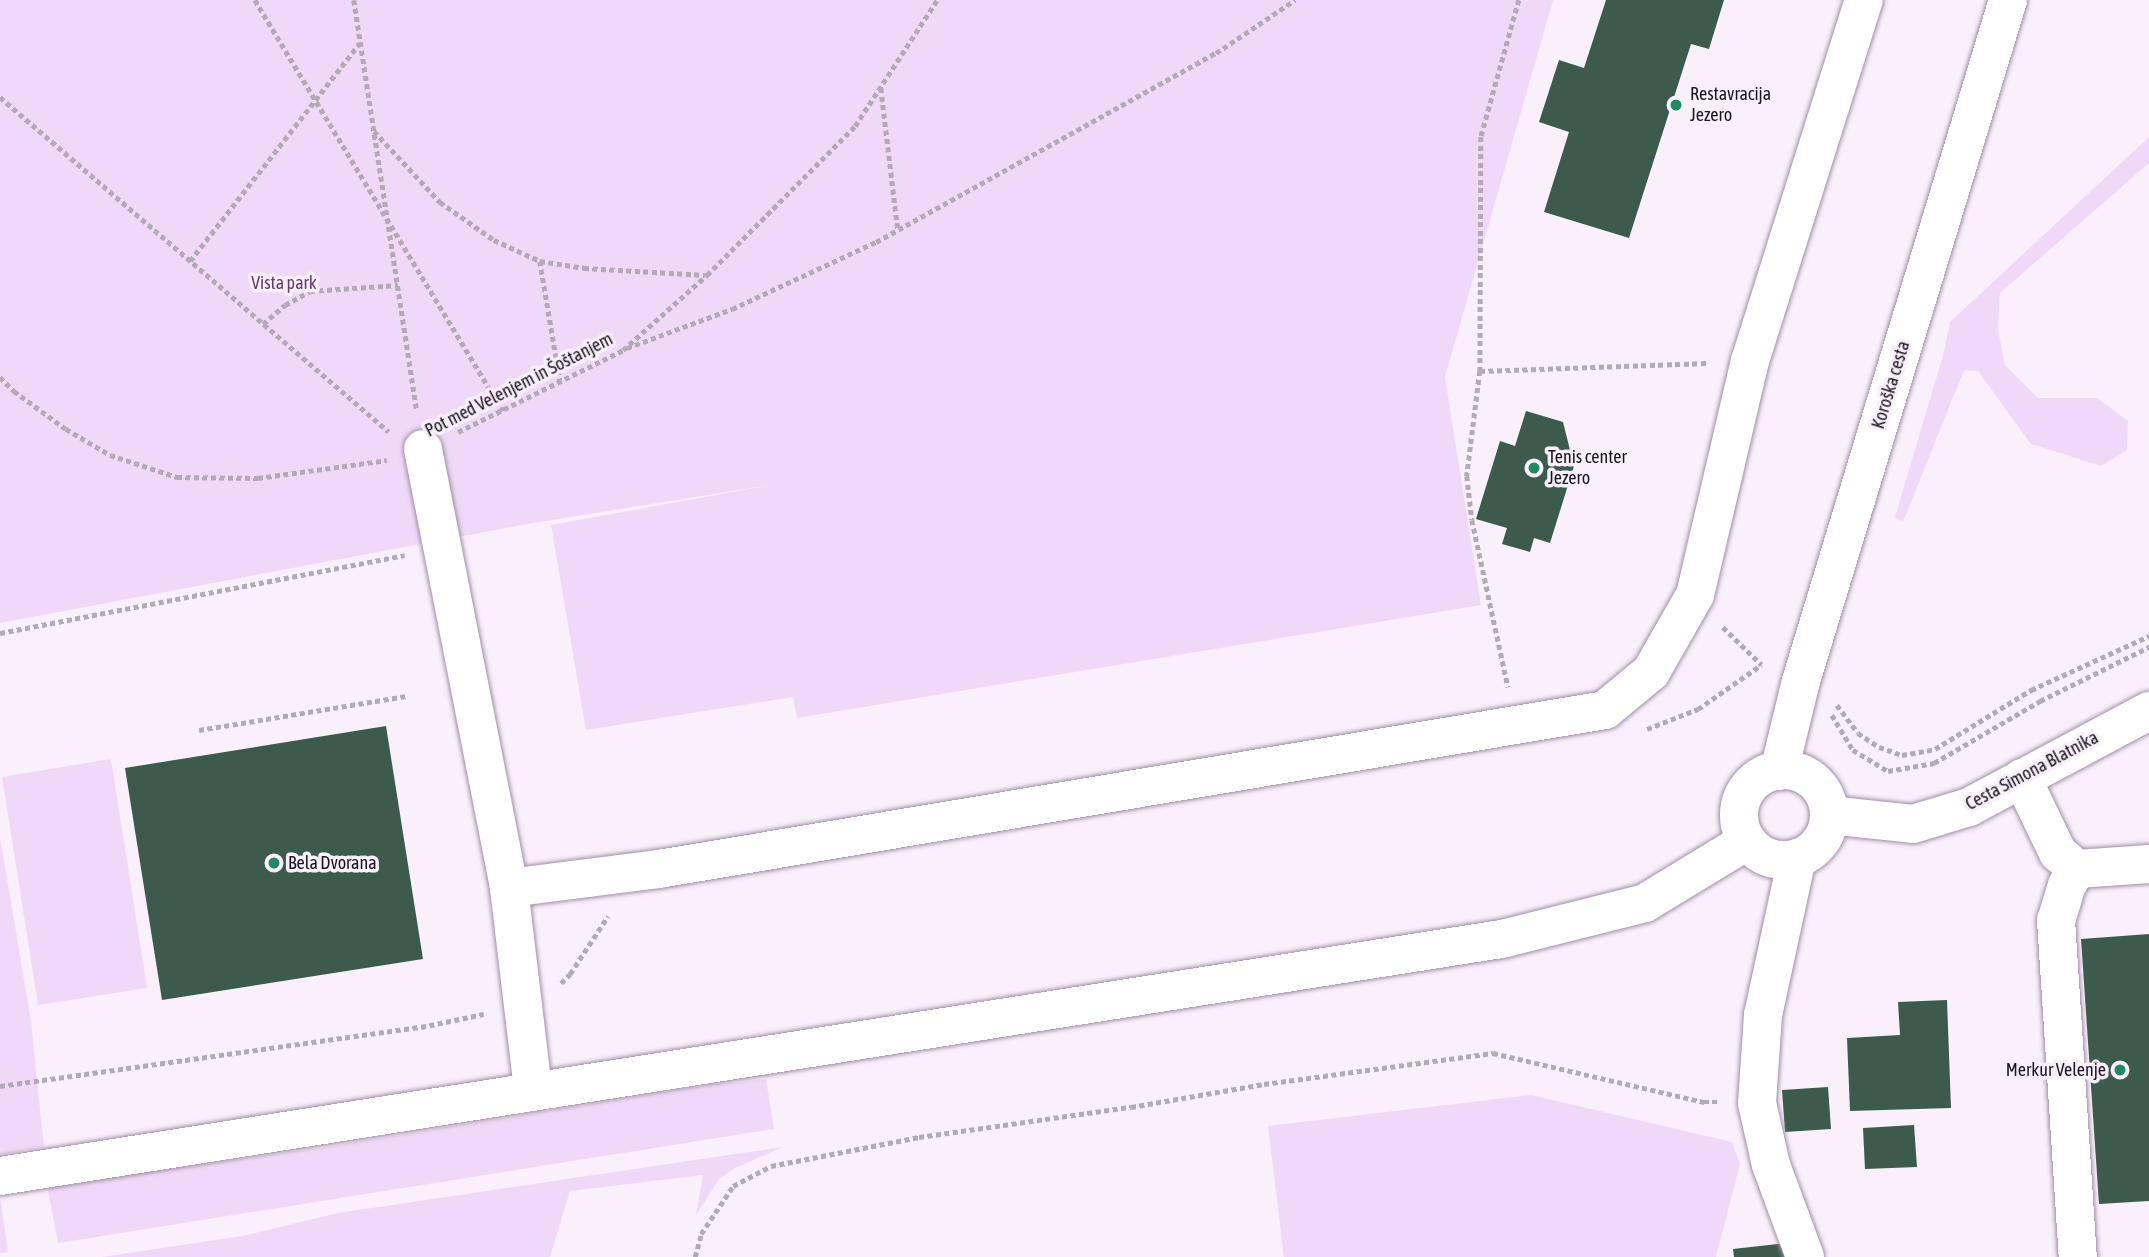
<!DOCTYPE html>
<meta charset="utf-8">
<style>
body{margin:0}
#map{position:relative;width:2149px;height:1257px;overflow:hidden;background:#f9f0fb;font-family:"Asap Condensed",sans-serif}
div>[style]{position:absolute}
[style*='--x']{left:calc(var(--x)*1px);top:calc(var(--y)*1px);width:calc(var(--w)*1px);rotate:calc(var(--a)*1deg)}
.green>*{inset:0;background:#f0d9f8}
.building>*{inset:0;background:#3c5b4c}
.path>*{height:4.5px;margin-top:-2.25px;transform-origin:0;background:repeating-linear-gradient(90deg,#b2aab4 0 5px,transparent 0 8.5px)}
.roads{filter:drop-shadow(0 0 2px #a18da7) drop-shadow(0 0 2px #a18da7)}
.minor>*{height:38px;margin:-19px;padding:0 19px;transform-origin:19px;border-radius:19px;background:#fff}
.minor>.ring{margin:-19px;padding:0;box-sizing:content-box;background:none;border:38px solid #fff;border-radius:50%}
.dots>*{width:19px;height:19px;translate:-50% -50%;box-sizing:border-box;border:4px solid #f9f0fb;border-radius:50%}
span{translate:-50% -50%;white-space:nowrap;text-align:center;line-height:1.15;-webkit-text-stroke:7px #f9f0fb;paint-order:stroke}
.poi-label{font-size:18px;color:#1b131d}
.left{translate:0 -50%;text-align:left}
.right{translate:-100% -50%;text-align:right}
.park-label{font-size:18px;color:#643b71}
.street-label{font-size:18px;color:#1b131d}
</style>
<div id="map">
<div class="green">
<i style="clip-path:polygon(0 0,1553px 0,1445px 377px,1481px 605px,797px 718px,793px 697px,586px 730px,551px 525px,777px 484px,533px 523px,0 623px)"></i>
<i style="clip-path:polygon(2149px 137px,2149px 163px,2000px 293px,1998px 330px,2005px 365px,2038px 398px,2097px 398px,2128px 421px,2127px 450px,2101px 466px,2031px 444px,1978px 371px,1964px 370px,1903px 522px,1895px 517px,1944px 352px,1950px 322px)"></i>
<i style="clip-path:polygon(111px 759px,147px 988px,38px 1005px,2px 777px)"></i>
<i style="clip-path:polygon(0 837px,31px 1021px,44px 1147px,0 1154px)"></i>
<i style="clip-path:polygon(766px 1079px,774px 1129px,58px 1243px,47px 1186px,320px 1148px,708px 1085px)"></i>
<i style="clip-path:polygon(1531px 1095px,1732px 1142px,1740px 1164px,1716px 1257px,1284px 1257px,1268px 1126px)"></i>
<i style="clip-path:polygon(783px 1147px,735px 1168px,719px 1179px,696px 1215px,703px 1175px,570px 1191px,550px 1257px,102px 1257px,242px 1236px,338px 1213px)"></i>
<i style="clip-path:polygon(0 1196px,8px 1252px,0 1253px)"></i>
</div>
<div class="building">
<i style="clip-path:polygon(1606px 0,1724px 0,1709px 49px,1691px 44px,1629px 238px,1544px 212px,1569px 132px,1539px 122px,1559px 60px,1584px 68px)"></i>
<i style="clip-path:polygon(1526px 411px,1563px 422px,1574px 466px,1550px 543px,1534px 538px,1530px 552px,1502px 544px,1507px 528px,1476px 519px,1500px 441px,1515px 446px)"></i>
<i style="clip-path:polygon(386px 726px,423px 959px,162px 1000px,125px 768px)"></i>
<i style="clip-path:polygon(2149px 934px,2149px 1201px,2099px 1204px,2081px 939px)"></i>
<i style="clip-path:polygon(1947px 1000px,1951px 1108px,1850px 1111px,1847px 1038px,1900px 1035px,1898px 1002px)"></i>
<i style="clip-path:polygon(1828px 1087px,1831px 1129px,1785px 1132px,1782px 1090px)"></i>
<i style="clip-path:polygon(1914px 1125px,1917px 1167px,1865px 1169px,1863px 1128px)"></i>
<i style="clip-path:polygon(1787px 1243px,1788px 1257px,1734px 1257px,1733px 1249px)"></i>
</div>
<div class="path">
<i style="--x:255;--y:0;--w:480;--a:58.9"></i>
<i style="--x:354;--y:0;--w:415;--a:81.3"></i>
<i style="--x:1519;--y:0;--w:142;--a:105.5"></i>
<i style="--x:1481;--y:137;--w:234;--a:90.2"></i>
<i style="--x:1480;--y:371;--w:228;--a:-2"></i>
<i style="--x:881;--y:88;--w:143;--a:83.2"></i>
<i style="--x:0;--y:97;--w:513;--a:40.73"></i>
<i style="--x:374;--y:131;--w:97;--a:47.1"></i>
<i style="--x:440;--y:202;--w:66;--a:35.1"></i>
<i style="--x:494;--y:240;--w:51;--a:24.5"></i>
<i style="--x:540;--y:261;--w:45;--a:9"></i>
<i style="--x:584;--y:268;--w:121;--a:3.3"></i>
<i style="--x:190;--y:261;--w:276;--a:-52.1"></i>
<i style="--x:540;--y:261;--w:121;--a:80.5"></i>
<i style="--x:263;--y:324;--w:29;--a:-41"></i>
<i style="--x:285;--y:305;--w:29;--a:-29"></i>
<i style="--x:310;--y:291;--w:88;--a:-3.9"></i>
<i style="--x:627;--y:348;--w:112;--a:-20.4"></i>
<i style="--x:732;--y:309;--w:159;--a:-25"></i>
<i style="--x:876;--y:242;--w:389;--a:-29.1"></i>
<i style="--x:1216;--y:53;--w:95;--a:-33.9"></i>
<i style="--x:1480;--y:371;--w:106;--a:97.1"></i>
<i style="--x:1467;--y:476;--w:44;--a:83.5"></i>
<i style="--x:1472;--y:520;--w:171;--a:77.8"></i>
<i style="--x:0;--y:377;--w:20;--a:45"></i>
<i style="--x:14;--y:391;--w:64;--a:36.2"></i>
<i style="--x:66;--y:429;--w:51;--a:30.6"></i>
<i style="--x:110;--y:455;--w:71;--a:18.2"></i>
<i style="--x:177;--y:477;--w:81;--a:0.7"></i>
<i style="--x:258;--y:478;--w:130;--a:-7.9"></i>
<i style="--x:458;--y:432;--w:184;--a:-26.4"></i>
<i style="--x:623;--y:350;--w:113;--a:-41.8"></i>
<i style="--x:707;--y:275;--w:210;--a:-45.2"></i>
<i style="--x:855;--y:126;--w:150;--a:-56.9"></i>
<i style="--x:1723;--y:627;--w:54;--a:44.3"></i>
<i style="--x:0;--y:633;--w:412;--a:-10.9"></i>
<i style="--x:1837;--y:705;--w:35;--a:53"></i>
<i style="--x:1858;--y:733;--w:25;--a:34"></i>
<i style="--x:1879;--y:747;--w:24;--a:19"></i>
<i style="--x:1902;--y:755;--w:34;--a:-10"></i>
<i style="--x:1935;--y:749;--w:113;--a:-31.6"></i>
<i style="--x:2031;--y:690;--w:130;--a:-24.6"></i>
<i style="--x:1832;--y:715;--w:41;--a:59"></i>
<i style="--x:1853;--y:750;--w:41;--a:31"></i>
<i style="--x:1888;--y:771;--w:47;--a:-9.9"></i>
<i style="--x:1934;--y:763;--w:123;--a:-30.3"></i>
<i style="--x:2040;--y:701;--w:122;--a:-26.4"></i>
<i style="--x:1647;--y:729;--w:55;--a:-21.4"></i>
<i style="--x:1698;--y:709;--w:77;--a:-34.9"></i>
<i style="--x:199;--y:730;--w:210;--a:-9.3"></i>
<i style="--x:561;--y:983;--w:13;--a:-45"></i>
<i style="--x:570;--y:974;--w:69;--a:-56.8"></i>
<i style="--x:0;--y:1086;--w:425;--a:-8"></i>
<i style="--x:421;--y:1027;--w:64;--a:-11.7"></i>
<i style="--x:695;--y:1257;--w:24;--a:-75"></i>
<i style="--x:701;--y:1234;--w:58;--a:-56.3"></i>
<i style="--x:733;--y:1186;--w:43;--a:-27.8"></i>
<i style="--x:771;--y:1166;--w:151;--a:-11.1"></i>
<i style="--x:919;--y:1137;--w:214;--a:-8.1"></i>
<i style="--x:1131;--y:1107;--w:135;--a:-9.8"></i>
<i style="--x:1264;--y:1084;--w:231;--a:-7.7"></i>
<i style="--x:1493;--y:1053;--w:217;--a:13.1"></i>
<i style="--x:1704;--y:1102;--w:16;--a:0"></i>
</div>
<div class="roads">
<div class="minor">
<i style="--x:423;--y:449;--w:447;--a:78.9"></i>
<i style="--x:509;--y:888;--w:203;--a:83.2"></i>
<i class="ring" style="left:1739px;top:770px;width:52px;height:52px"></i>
<i style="--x:1779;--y:771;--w:93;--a:-76.3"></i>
<i style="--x:1801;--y:681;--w:712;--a:-73.09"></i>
<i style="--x:2022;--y:778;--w:83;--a:64.4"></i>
<i style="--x:2058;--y:853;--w:25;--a:40"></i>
<i style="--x:2077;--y:869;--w:72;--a:-4"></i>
<i style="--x:1829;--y:815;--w:84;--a:6.1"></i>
<i style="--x:1913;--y:824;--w:59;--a:-16.9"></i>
<i style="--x:1969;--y:807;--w:204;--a:-28.1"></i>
<i style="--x:1797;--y:858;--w:161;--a:102.2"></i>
<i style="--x:1763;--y:1015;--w:88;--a:93.9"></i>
<i style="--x:1757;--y:1103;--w:64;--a:77.3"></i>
<i style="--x:1771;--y:1165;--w:98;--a:69.7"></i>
<i style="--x:2077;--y:869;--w:19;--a:122"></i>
<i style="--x:2067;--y:885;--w:37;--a:107"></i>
<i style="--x:2056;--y:920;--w:338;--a:86.3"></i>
<i style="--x:509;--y:888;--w:151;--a:-7.2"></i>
<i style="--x:659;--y:869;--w:959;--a:-9.54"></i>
<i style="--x:1605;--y:710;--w:60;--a:-39.6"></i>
<i style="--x:1651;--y:672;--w:89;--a:-60.3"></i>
<i style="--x:1695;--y:595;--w:240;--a:-76.8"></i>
<i style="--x:1750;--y:361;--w:379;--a:-72.5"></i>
<i style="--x:0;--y:1176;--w:1521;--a:-8.97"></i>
<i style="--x:1502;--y:939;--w:147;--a:-14.1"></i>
<i style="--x:1645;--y:903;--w:119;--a:-31.3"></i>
</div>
</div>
<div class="dots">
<i style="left:1676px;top:105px;background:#238862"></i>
<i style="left:1534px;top:468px;background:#238862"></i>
<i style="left:274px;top:863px;background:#238862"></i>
<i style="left:2120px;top:1070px;background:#238862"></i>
</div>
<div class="poi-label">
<span class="left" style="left:1690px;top:105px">Restavracija<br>Jezero</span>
<span class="left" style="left:1548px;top:468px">Tenis center<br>Jezero</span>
<span class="left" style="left:288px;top:863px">Bela Dvorana</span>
<span class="right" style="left:2106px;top:1070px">Merkur Velenje</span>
</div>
<div class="park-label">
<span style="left:284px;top:283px">Vista park</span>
</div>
<div class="street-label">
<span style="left:519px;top:385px;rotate:-27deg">Pot med Velenjem in Šoštanjem</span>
<span style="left:1891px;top:385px;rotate:-73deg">Koroška cesta</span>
<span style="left:2032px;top:771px;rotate:-28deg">Cesta Simona Blatnika</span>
</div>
</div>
